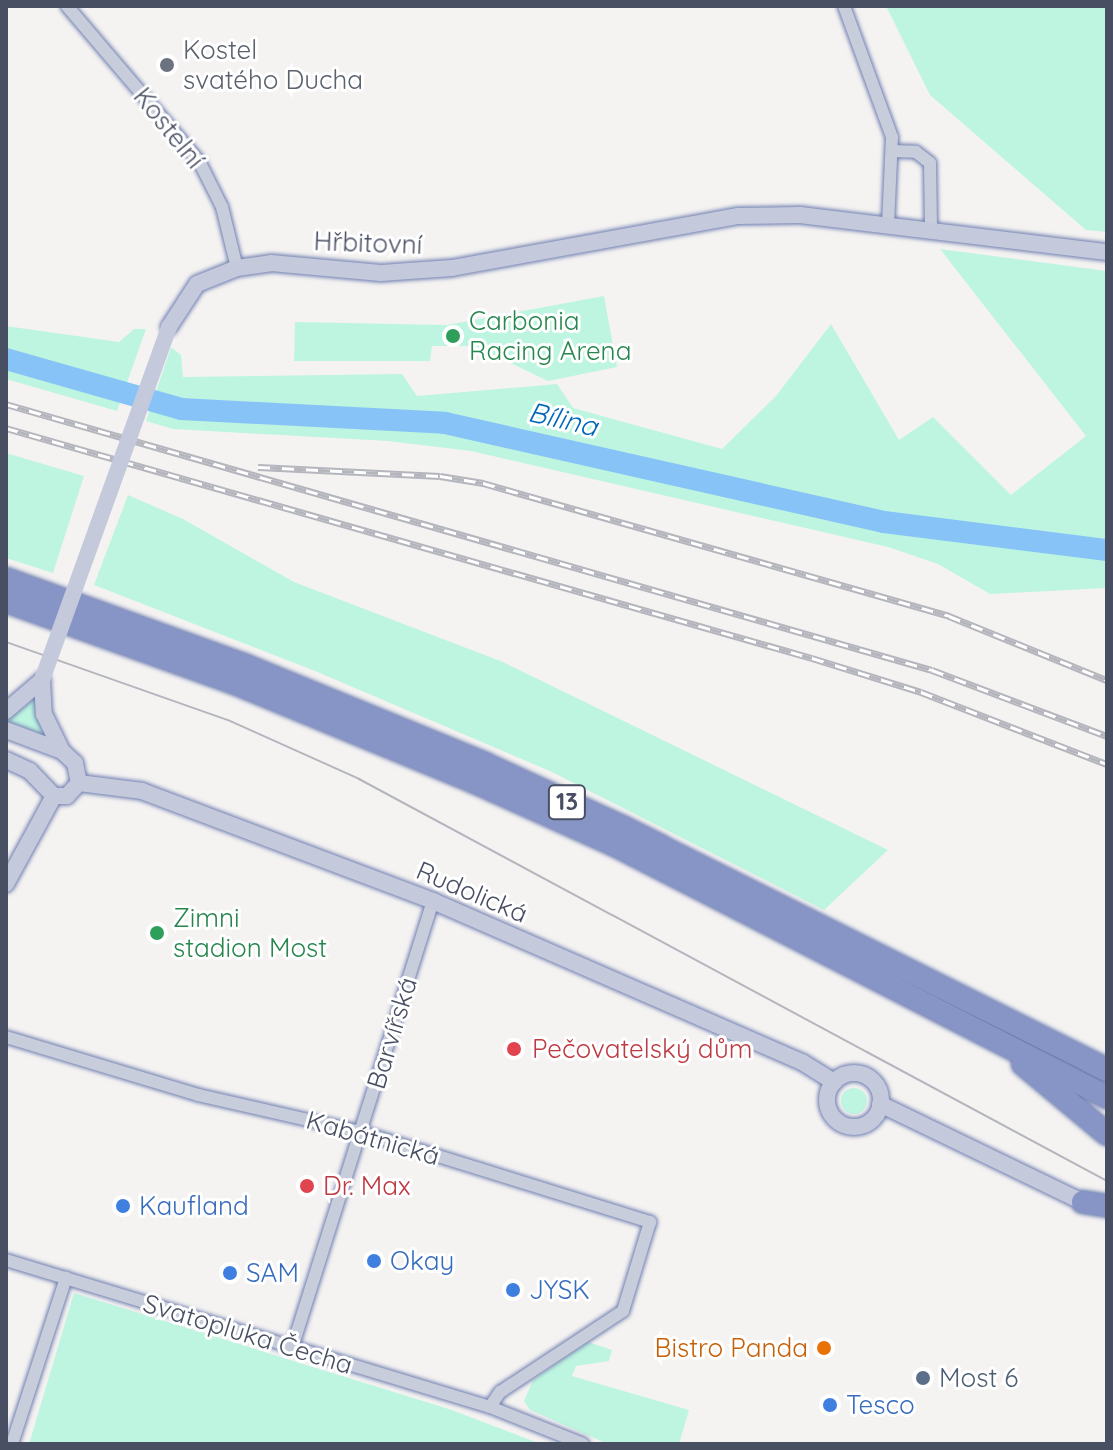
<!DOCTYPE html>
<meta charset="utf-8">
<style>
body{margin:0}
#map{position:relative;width:1113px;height:1450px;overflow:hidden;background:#f5f3f2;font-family:Quicksand,sans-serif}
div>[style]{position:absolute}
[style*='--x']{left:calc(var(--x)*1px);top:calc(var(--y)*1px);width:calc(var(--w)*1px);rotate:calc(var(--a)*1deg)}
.green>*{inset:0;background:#bef5e1}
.round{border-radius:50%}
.river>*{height:22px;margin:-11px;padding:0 11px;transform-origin:11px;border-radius:11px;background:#87c3f6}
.roads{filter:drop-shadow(0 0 2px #7180b1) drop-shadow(0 0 2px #7180b1)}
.street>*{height:12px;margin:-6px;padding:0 6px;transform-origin:6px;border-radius:6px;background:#c8cddb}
.secondary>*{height:16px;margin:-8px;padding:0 8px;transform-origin:8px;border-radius:8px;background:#c4c9dc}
.secondary>.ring{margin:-8px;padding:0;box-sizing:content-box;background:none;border:16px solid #c4c9dc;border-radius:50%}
.highway>*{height:22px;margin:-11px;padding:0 11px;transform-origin:11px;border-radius:11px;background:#8695c5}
.tram>*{height:2px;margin:-1px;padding:0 1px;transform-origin:1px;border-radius:1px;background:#b4b5bd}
.rail>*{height:7px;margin-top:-3.5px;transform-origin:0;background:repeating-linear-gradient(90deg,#fff 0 12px,#b4b5bd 0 24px);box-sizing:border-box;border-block:2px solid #b4b5bd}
.secondary-bridge>*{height:16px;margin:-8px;padding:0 8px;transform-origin:8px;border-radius:8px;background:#c4c9dc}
.dots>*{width:22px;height:22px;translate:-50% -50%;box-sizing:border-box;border:4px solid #fff;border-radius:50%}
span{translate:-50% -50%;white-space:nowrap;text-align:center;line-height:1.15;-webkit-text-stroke:6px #fff;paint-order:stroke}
.shield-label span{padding:2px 6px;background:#fff;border:2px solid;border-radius:6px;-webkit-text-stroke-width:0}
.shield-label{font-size:24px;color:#484f62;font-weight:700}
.worship-label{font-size:26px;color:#5b616d}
.left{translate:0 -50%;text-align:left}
.street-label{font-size:26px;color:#484f62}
.leisure-label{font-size:26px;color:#27864d}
.health-label{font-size:26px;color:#be3a42}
.shop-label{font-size:26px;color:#366cbe}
.food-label{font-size:26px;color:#c56008}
.right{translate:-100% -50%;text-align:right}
.service-label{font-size:26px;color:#4e5e75}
.water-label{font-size:28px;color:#0067bd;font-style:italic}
.frame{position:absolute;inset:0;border:8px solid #484f62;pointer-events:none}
</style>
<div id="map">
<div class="green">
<i style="clip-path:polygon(886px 6px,1107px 6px,1107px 232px,1086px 230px,930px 95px)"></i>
<i style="clip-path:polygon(940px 249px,1107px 271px,1107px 588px,990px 594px,938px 564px,888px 547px,471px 451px,388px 441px,173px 429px,146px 421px,171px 347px,181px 355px,183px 377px,402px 374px,417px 396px,557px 384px,573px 408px,722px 449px,776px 396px,831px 324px,899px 440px,933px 417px,1011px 495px,1086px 436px)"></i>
<i style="clip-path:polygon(604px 296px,617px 367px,548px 381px,475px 346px,432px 346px,430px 361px,294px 361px,295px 322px,447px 325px)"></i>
<i style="clip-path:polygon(6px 326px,119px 342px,134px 329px,146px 329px,117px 411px,6px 379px)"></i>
<i style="clip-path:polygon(6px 453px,84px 476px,53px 573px,6px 558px)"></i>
<i style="clip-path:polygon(128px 495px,183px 519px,294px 582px,503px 662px,888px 850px,824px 910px,552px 772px,315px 671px,94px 585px)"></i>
<i style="clip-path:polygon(35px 698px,42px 732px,41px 734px,6px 721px)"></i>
<i class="round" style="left:841px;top:1088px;width:26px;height:26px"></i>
<i style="clip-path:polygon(74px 1293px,452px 1410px,541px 1444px,29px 1444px)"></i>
<i style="clip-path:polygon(588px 1342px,612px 1350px,609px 1361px,576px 1366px,572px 1376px,689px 1410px,679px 1444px,608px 1444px,530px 1410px,524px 1401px,533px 1380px)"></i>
</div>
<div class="river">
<i style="--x:6;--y:359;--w:182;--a:15.9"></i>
<i style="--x:181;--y:409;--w:264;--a:3"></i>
<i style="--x:445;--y:423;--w:450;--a:12.7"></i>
<i style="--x:884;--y:522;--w:225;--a:7.2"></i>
</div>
<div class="roads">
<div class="street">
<i style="--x:67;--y:6;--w:204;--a:49.6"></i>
<i style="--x:199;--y:161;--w:51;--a:63.4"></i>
<i style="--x:222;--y:207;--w:63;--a:76.2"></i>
<i style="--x:844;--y:6;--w:140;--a:69.9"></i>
<i style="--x:892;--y:137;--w:88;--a:92.6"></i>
<i style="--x:892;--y:151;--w:24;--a:2"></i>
<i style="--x:916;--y:152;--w:18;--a:38"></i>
<i style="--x:930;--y:163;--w:67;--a:89.1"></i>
<i style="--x:6;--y:1037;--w:201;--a:16.8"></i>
<i style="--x:198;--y:1095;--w:167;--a:12.8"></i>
<i style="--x:361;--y:1132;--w:303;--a:17.3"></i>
<i style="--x:650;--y:1222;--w:93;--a:106.9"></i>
<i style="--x:623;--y:1311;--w:147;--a:146.6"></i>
<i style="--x:500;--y:1392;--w:18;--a:124"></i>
<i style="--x:490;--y:1407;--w:506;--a:-163.11"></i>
<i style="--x:292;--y:1348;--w:469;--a:-72.5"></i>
<i style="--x:490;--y:1407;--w:100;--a:21.7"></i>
<i style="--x:12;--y:1444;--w:175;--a:-72"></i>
</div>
<div class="secondary">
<i style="--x:169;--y:327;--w:51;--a:-56.9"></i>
<i style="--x:197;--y:284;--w:43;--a:-21.8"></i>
<i style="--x:237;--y:268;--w:34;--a:-8"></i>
<i style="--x:271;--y:263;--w:110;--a:5.2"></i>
<i style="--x:381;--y:273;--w:71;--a:-4"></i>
<i style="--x:452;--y:268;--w:291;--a:-10.3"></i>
<i style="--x:738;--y:216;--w:62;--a:-0.9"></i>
<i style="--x:800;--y:215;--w:309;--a:6.9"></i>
<i style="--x:42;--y:680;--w:34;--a:87"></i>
<i style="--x:44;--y:714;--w:41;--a:64.1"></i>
<i style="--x:6;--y:711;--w:48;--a:-40.7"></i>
<i style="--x:6;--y:730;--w:60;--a:20.6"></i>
<i style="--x:62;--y:751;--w:18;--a:43"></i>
<i style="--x:75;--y:763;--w:20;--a:79"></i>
<i style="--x:79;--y:783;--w:18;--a:133"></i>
<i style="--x:67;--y:796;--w:13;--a:180"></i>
<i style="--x:54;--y:796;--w:35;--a:-134"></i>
<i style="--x:30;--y:771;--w:26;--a:-155"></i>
<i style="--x:79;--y:783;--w:64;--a:7.2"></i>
<i style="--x:142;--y:791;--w:311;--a:20.7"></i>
<i style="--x:433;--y:901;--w:403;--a:23.6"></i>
<i style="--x:802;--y:1062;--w:38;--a:32"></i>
<i style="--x:6;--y:884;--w:100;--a:-61.4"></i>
<i class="ring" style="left:827px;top:1073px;width:38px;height:38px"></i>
<i style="--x:880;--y:1104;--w:234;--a:25.8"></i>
</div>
<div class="highway">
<i style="--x:6;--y:579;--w:253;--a:19.9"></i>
<i style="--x:244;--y:665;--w:261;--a:22.3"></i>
<i style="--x:485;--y:764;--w:153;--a:24.7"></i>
<i style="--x:624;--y:828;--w:540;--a:26.61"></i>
<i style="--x:6;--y:601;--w:243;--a:19.7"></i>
<i style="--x:235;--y:683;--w:260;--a:22.4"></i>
<i style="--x:475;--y:782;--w:154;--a:24.2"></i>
<i style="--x:615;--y:845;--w:553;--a:27.12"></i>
<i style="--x:1023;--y:1064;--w:109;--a:39.8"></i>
<i style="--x:1083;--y:1202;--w:24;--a:9"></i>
</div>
</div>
<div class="tram">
<i style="--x:6;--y:642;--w:235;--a:19.4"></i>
<i style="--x:228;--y:720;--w:144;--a:24.2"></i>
<i style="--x:359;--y:779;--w:849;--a:28.26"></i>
</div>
<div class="rail">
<i style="--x:6;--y:404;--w:963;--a:16.03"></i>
<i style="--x:932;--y:670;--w:187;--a:20.7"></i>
<i style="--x:6;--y:428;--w:838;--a:15.93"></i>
<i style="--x:812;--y:658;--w:114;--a:17.3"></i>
<i style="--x:921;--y:692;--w:199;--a:21.2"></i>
<i style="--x:258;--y:467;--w:182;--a:2.8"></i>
<i style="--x:440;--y:476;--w:44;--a:9.2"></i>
<i style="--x:483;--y:483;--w:485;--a:15.9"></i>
<i style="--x:949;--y:616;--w:170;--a:22.1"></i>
</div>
<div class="secondary-bridge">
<i style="--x:42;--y:680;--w:375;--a:-70.2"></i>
</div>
<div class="dots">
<i style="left:167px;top:65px;background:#6b7280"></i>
<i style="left:453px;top:336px;background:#2e9e5b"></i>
<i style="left:157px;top:933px;background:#2e9e5b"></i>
<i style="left:514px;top:1049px;background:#e0444e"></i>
<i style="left:307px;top:1186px;background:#e0444e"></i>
<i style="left:123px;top:1206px;background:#3f7fe0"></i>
<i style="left:374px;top:1261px;background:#3f7fe0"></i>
<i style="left:230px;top:1273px;background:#3f7fe0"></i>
<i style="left:513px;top:1290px;background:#3f7fe0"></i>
<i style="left:824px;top:1348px;background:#e8710a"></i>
<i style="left:923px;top:1378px;background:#5c6f8a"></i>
<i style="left:830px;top:1405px;background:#3f7fe0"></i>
</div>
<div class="shield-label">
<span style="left:567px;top:802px">13</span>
</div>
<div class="worship-label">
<span class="left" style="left:183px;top:65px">Kostel<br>svatého Ducha</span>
</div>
<div class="street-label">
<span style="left:169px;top:128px;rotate:51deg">Kostelní</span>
<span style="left:368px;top:243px;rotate:2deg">Hřbitovní</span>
<span style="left:472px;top:892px;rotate:23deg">Rudolická</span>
<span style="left:392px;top:1033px;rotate:-73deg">Barvířská</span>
<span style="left:373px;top:1138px;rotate:16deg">Kabátnická</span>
<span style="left:248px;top:1334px;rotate:17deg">Svatopluka Čecha</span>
</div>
<div class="leisure-label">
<span class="left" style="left:469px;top:336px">Carbonia<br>Racing Arena</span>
<span class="left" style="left:173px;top:933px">Zimni<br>stadion Most</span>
</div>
<div class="health-label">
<span class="left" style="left:532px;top:1049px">Pečovatelský dům</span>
<span class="left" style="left:323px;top:1186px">Dr. Max</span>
</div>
<div class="shop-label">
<span class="left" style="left:139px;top:1206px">Kaufland</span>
<span class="left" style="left:390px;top:1261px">Okay</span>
<span class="left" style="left:246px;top:1273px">SAM</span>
<span class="left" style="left:529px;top:1290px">JYSK</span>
<span class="left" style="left:846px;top:1405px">Tesco</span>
</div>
<div class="food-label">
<span class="right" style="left:808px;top:1348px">Bistro Panda</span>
</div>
<div class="service-label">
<span class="left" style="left:939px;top:1378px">Most 6</span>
</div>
<div class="water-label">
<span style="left:563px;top:419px;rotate:13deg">Bílina</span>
</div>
<div class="frame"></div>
</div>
